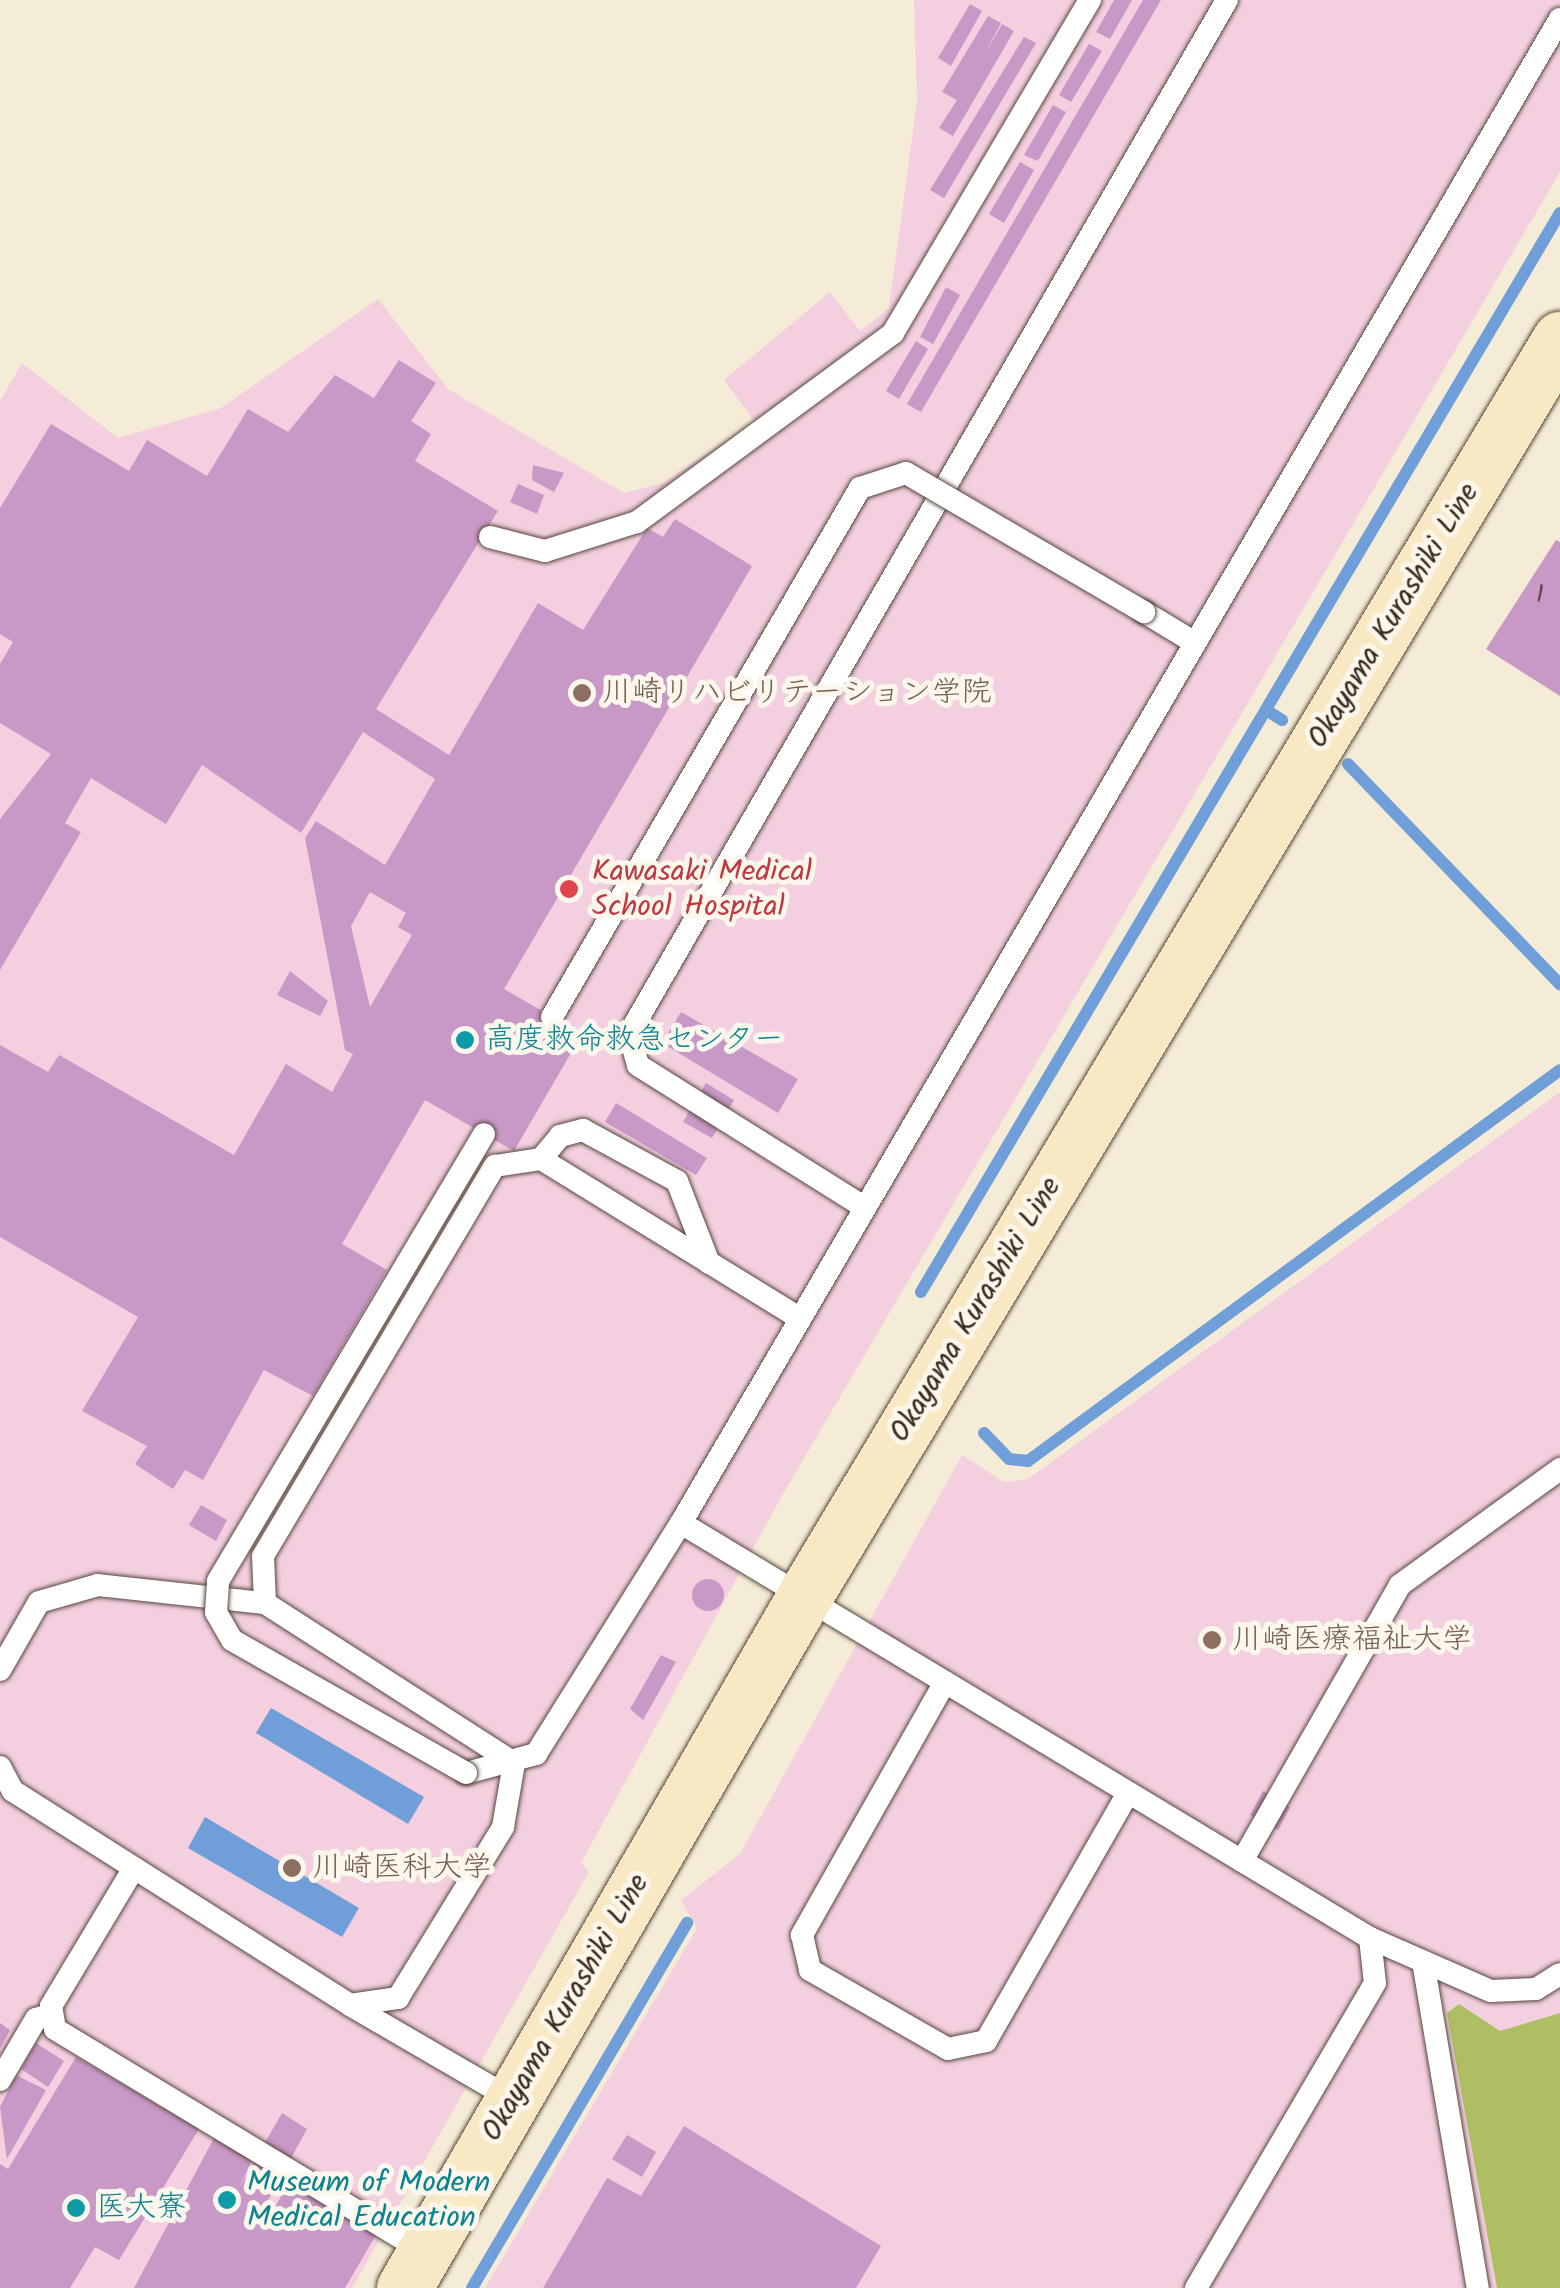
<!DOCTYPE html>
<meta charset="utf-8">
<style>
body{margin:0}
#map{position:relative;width:1560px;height:2288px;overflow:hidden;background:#f5ecd7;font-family:Kalam,"Klee One",sans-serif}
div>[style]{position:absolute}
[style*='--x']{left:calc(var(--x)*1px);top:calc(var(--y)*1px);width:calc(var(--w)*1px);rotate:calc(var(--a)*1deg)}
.built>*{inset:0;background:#f3cfdf}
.green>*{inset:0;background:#adbf62}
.water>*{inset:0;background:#6f9ed8}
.stream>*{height:12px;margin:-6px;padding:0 6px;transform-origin:6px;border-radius:6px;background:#6f9ed8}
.building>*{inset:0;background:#c898c7}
.round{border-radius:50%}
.roads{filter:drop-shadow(0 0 2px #57473a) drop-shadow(0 0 2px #57473a)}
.lane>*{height:22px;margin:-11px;padding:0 11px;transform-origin:11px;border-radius:11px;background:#fff}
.secondary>*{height:55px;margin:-27.5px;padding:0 27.5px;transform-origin:27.5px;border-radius:27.5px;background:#f8e8c3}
.bridges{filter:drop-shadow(0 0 2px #57473a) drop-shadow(0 0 2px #57473a)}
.lane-bridge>*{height:22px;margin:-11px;padding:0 11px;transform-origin:11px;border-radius:11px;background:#fff}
.dots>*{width:28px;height:28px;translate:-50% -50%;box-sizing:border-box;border:5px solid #fbf7ec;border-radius:50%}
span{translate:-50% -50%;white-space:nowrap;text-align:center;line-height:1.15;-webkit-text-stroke:10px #fbf7ec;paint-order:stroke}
.number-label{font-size:25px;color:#5e4648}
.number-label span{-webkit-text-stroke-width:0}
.street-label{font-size:30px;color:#3b2a1e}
.education-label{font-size:30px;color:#785e54}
.left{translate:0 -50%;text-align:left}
.health-label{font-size:30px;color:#be3a42}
.culture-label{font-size:30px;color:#0d838f}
</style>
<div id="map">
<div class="built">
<i style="clip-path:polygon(914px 0,1560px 0,1560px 172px,783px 1494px,581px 1863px,589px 1872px,352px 2288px,0 2288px,0 401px,22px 363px,118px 438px,221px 408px,378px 299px,448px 389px,624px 493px,663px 483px,755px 422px,724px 380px,830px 292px,860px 331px,889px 308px,917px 101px)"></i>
<i style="clip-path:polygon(1560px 1092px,1560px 2288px,485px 2288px,697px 1928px,681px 1900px,740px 1854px,962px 1455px,1004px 1482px,1028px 1479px)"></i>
</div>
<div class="green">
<i style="clip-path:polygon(1459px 2004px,1500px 2031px,1560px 2013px,1560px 2288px,1497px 2288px,1447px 2013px)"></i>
</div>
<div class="water">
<i style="clip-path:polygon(271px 1708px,424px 1797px,408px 1824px,256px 1733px)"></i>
<i style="clip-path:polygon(205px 1817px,359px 1908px,342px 1937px,188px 1848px)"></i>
</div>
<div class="stream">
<i style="--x:1266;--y:710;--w:19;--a:32"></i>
<i style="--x:1348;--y:764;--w:306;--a:46.1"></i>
<i style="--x:921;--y:1292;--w:1254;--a:-59.37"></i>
<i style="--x:984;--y:1433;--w:36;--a:46"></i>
<i style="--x:1009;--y:1459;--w:19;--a:6"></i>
<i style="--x:1028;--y:1461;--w:660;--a:-36.31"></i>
<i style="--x:472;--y:2288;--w:424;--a:-59.5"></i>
</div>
<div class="building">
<i style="clip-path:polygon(1114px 0,1132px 0,1110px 39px,1096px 32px)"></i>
<i style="clip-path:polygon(1143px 0,1161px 0,921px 412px,907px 404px)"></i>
<i style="clip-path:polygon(970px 4px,982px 11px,951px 66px,938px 58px)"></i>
<i style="clip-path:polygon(988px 16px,1001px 23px,984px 55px,1002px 24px,1014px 31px,953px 136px,939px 128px,957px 100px,942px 92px)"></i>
<i style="clip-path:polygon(1024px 37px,1036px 43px,944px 198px,930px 190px)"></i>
<i style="clip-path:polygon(1089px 44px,1102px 51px,1071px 102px,1059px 95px)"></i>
<i style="clip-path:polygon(1053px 105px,1066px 112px,1038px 161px,1024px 155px)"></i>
<i style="clip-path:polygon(1020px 162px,1034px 170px,1004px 223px,989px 214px)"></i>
<i style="clip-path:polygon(946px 287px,960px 295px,933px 344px,920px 337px)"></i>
<i style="clip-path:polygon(916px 341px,928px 349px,899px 399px,886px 391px)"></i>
<i style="clip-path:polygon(evenodd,399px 360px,436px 383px,411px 421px,431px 434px,415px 461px,498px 511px,376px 709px,449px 755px,538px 603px,583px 630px,647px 528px,663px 537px,675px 519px,752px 566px,504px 989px,582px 1034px,514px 1151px,425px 1100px,342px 1244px,387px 1270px,313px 1396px,264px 1370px,203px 1480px,185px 1470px,173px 1489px,135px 1464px,147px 1446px,82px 1411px,138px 1317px,0 1237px,0 1045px,48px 1072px,59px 1055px,234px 1155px,286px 1064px,332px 1092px,353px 1054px,345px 1050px,305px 838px,316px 821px,385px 865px,435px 779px,363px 732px,301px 833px,202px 765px,166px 824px,91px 778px,65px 823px,81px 832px,0 970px,0 819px,51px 754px,0 723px,0 664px,13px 642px,0 634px,0 508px,51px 424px,129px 471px,147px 440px,207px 476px,248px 409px,288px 432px,335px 375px,374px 398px,399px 360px,370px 892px,406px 913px,398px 927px,412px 935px,370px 1007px,351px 926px,370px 892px)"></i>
<i style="clip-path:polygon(533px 465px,564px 473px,554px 492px,532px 480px)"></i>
<i style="clip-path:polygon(518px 484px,544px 495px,537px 514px,510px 502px)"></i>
<i style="clip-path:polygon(1556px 540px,1560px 542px,1560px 696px,1486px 649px)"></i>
<i style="clip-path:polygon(290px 971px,328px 1001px,320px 1016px,277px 995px)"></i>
<i style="clip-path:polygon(681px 1012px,798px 1079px,778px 1113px,662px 1043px)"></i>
<i style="clip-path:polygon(706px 1083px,734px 1100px,712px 1138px,683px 1122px)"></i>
<i style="clip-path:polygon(616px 1103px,707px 1158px,696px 1175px,605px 1122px)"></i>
<i style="clip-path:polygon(201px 1505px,227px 1520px,216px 1541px,189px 1525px)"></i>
<i class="round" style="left:692px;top:1579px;width:32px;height:32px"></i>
<i style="clip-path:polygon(661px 1655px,676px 1662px,643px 1720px,630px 1709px)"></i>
<i style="clip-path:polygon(1263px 1791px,1290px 1807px,1278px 1830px,1250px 1815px)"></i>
<i style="clip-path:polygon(0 2023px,10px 2030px,0 2049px)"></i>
<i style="clip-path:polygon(36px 2043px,64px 2061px,48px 2087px,21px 2069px)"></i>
<i style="clip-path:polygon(76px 2057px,199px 2129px,119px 2260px,95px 2247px,70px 2288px,0 2288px,0 2164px,8px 2169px)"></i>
<i style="clip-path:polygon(16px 2075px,46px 2090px,7px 2159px,0 2107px)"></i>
<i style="clip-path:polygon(282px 2113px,307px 2129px,266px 2204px,274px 2209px,288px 2184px,376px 2235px,345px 2288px,134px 2288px,214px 2138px,252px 2161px,239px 2188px)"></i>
<i style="clip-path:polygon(684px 2126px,881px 2246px,856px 2288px,543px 2288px,607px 2178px,641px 2196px)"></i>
<i style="clip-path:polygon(627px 2135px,656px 2152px,642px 2177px,612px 2159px)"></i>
</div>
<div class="roads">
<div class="lane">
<i style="--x:490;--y:537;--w:57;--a:14.3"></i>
<i style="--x:545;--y:551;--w:96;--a:-17.5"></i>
<i style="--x:637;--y:522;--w:318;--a:-36.4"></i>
<i style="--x:893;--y:333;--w:387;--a:-59.4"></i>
<i style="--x:1144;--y:612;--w:56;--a:31.1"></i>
<i style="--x:541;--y:1159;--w:30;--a:-50"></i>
<i style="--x:560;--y:1136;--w:24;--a:-15"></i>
<i style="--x:583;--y:1130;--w:107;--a:28.5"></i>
<i style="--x:677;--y:1181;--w:88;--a:68.7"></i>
<i style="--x:864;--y:1207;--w:267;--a:-147.9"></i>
<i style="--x:638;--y:1065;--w:32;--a:-106"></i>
<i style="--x:629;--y:1034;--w:1194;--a:-59.96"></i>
<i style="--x:681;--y:1523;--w:804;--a:31.06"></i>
<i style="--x:1370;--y:1938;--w:45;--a:83.7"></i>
<i style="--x:1375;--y:1983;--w:354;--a:120.4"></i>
<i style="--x:0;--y:1670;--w:78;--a:-60.2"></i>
<i style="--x:39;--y:1602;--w:61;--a:-16.1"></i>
<i style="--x:98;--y:1585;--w:168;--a:6.2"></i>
<i style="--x:945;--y:1682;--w:291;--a:119.5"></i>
<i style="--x:802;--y:1935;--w:36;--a:77"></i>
<i style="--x:810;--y:1970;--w:159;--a:29.8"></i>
<i style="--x:948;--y:2049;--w:39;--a:-12"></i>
<i style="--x:986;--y:2041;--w:286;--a:-60.2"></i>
<i style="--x:0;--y:1767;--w:27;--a:62"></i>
<i style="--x:13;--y:1791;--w:399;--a:32.4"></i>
<i style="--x:350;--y:2005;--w:49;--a:-8.3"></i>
<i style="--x:398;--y:1998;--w:201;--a:-58.4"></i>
<i style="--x:503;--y:1827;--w:65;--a:-80.2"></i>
<i style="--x:514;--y:1763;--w:296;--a:-147.3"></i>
<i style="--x:265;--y:1603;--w:47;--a:-92.4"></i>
<i style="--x:263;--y:1556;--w:454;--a:-59.3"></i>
<i style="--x:495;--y:1166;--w:47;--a:-8.7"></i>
<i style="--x:541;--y:1159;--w:303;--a:31.6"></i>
<i style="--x:466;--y:1773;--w:73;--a:-15.2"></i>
<i style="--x:536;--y:1754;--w:273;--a:-57.9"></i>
<i style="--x:681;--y:1523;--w:1742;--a:-59.7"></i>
<i style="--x:1242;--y:1861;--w:318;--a:-60.2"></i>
<i style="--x:1400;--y:1585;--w:198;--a:-35.9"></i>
<i style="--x:134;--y:1868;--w:161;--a:121"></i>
<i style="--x:51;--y:2006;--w:23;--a:80"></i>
<i style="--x:55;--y:2029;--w:432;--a:31.1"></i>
<i style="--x:1370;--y:1938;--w:132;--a:23.7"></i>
<i style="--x:1491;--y:1991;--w:45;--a:-2.5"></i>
<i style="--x:1536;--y:1989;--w:28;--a:-32"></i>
<i style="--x:1424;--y:1967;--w:326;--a:80.5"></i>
<i style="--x:350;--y:2005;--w:189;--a:30.2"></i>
<i style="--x:0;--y:2080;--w:71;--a:-59.5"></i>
<i style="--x:36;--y:2019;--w:17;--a:-17"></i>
</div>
<div class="secondary">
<i style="--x:404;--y:2288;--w:798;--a:-59.93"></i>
<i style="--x:804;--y:1597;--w:1468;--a:-59"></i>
</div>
</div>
<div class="bridges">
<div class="lane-bridge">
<i style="--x:552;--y:1017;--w:612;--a:-59.79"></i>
<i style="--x:860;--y:488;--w:48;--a:-18.1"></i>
<i style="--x:906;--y:473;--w:276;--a:30.3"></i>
<i style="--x:466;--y:1773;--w:269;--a:-150.4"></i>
<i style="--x:232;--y:1640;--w:32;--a:-120"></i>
<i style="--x:216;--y:1612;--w:31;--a:-86"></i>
<i style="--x:218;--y:1581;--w:520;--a:-59.24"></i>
</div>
</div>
<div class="dots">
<i style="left:582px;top:693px;background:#8d6e63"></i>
<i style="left:569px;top:889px;background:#e0444e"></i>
<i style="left:465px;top:1040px;background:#0f9aa8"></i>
<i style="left:1212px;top:1640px;background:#8d6e63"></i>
<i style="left:292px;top:1868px;background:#8d6e63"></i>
<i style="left:227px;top:2200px;background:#0f9aa8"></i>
<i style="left:76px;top:2208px;background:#0f9aa8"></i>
</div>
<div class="number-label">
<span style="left:1540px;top:595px">1</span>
</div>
<div class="street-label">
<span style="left:1394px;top:616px;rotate:-59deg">Okayama Kurashiki Line</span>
<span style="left:976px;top:1310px;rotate:-59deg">Okayama Kurashiki Line</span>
<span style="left:566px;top:2008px;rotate:-60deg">Okayama Kurashiki Line</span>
</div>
<div class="education-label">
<span class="left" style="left:602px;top:693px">川崎リハビリテーション学院</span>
<span class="left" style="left:1232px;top:1640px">川崎医療福祉大学</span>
<span class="left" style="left:312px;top:1868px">川崎医科大学</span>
</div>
<div class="health-label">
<span class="left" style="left:592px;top:889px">Kawasaki Medical<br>School Hospital</span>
</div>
<div class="culture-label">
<span class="left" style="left:485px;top:1040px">高度救命救急センター</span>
<span class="left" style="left:247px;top:2200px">Museum of Modern<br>Medical Education</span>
<span class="left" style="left:96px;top:2208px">医大寮</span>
</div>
</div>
